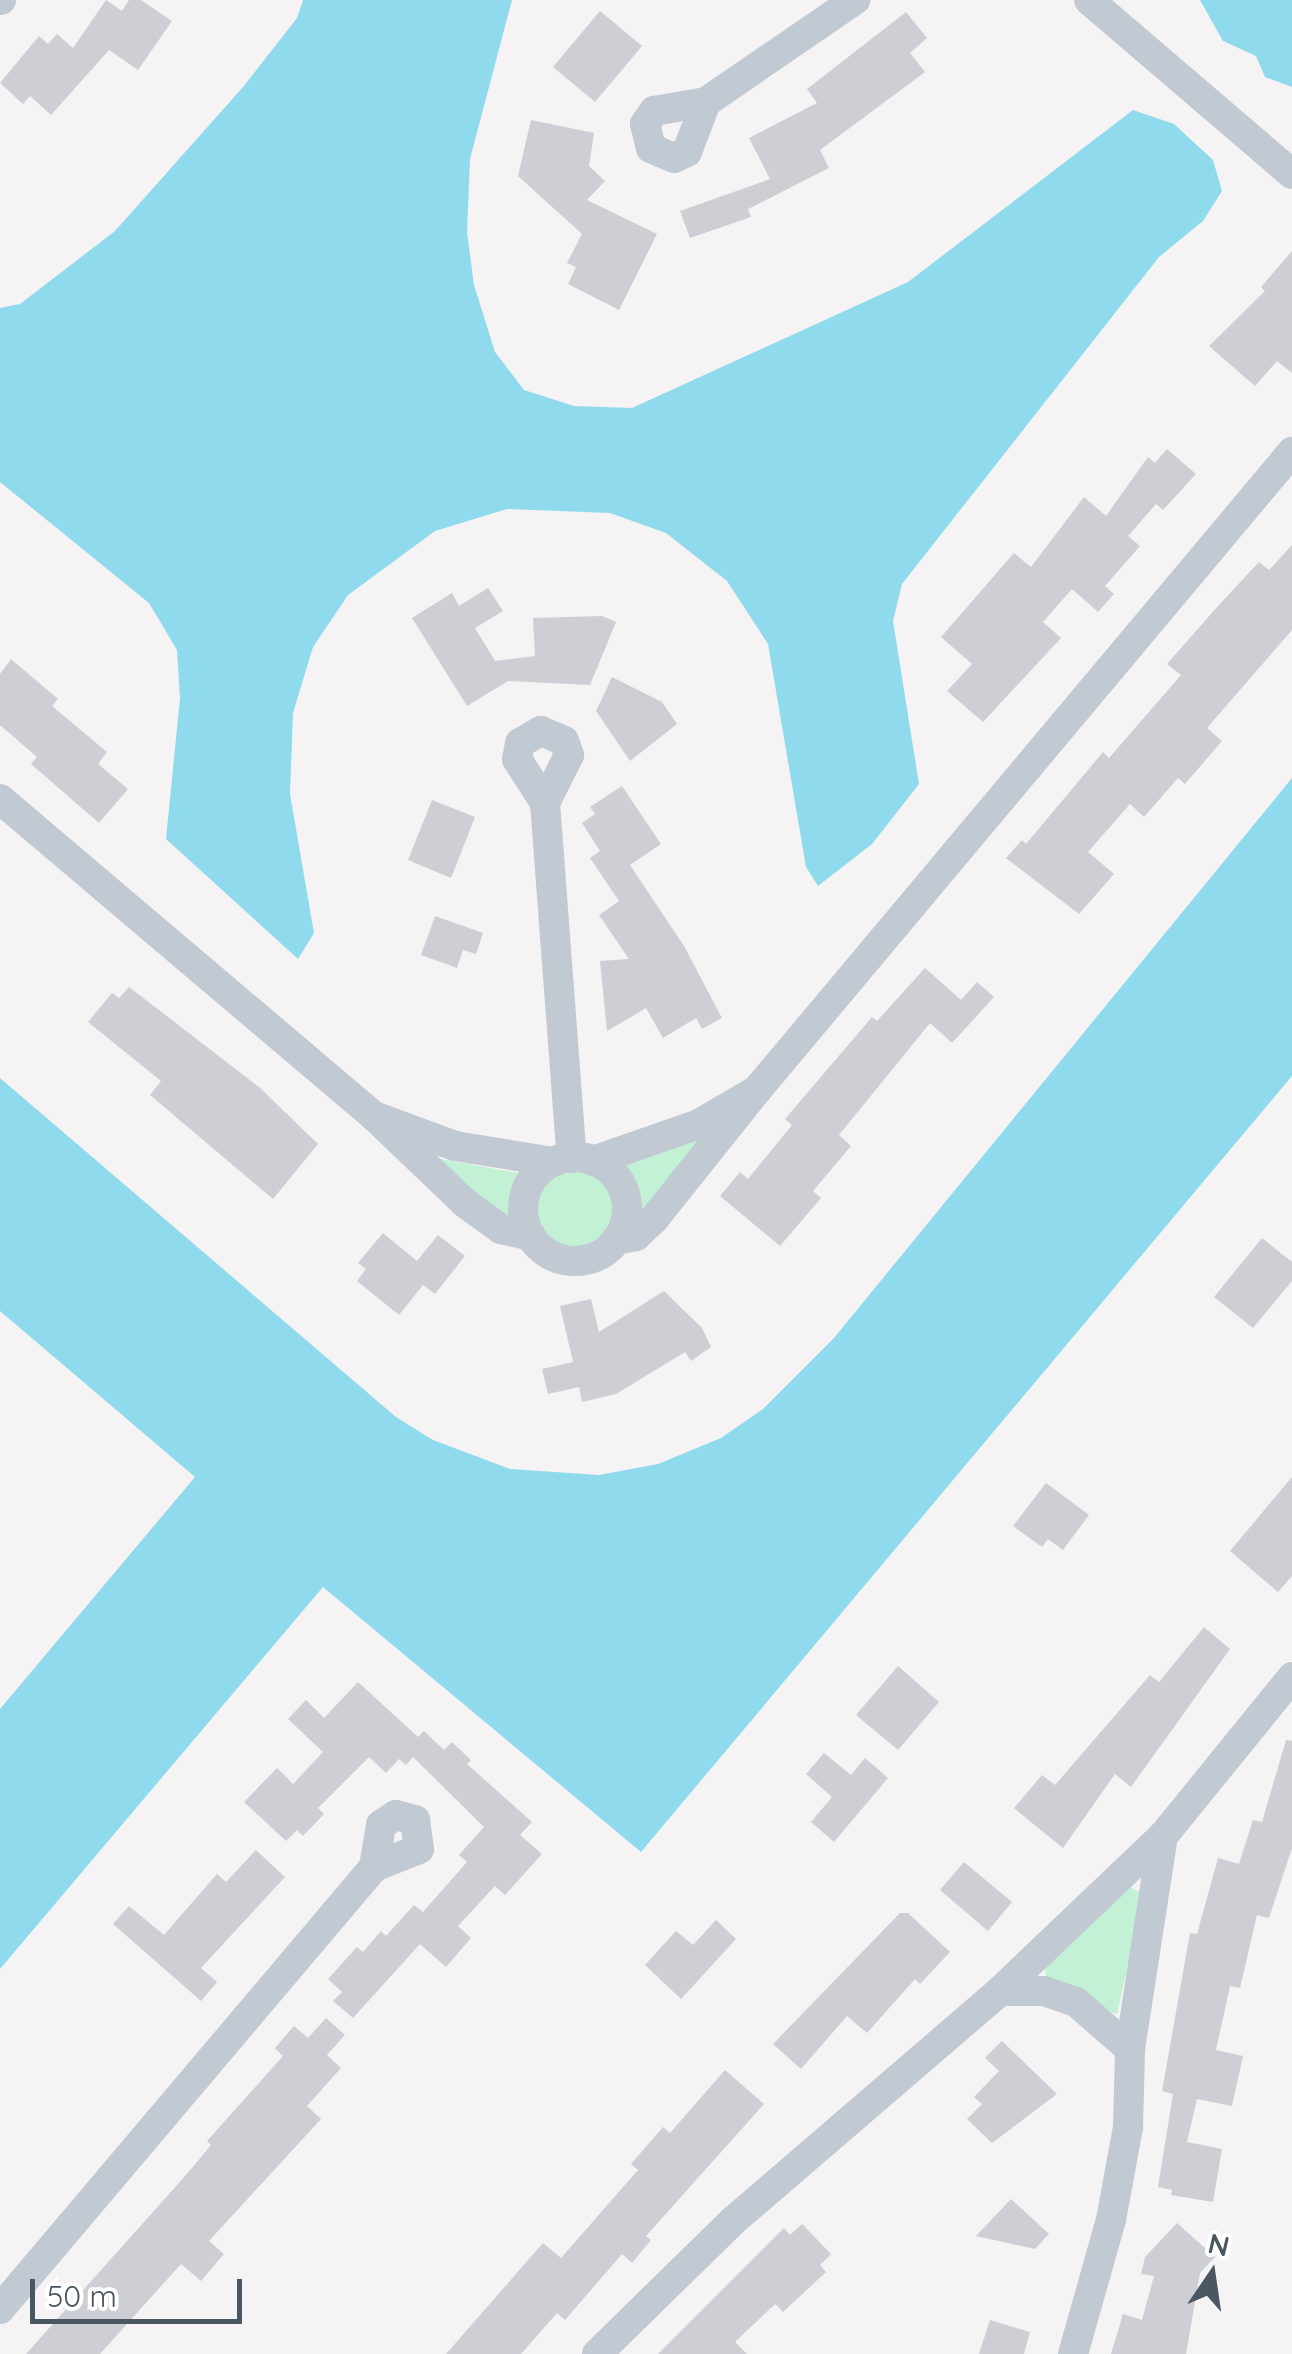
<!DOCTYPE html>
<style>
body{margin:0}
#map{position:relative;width:1292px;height:2354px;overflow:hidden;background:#f5f3f3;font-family:Quicksand,sans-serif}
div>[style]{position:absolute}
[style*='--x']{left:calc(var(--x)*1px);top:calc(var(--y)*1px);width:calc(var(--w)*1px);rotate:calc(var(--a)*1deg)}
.green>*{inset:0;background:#c3f1d5}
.round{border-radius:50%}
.water>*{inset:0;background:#90daee}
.building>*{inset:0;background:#cdcfd5}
.minor>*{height:30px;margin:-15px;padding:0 15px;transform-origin:15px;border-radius:15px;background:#c1cad2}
.minor>.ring{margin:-15px;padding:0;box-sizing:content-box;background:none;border:30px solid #c1cad2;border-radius:50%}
span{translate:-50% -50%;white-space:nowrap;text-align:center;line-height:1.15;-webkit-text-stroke:9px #fff;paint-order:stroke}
.north{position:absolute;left:1162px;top:2224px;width:100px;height:100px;-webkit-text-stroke:8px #fff;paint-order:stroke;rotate:13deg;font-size:28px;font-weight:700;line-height:40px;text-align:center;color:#4a5661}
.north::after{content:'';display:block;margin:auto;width:35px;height:45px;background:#4a5661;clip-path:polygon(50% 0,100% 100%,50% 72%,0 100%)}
.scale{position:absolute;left:30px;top:2279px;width:212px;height:45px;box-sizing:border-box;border:5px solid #4a5661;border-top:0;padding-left:12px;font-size:30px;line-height:35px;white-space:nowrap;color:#4a5661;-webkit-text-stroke:8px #fff;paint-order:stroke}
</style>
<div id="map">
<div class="green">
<i style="clip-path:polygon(703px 1132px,708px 1137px,640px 1215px,633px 1184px,619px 1166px)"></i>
<i style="clip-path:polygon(435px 1158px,524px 1174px,512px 1191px,512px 1225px)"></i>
<i class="round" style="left:536px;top:1172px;width:80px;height:80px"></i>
<i style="clip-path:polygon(1130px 1887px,1144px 1895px,1117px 2014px,1047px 1985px,1045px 1968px)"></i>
</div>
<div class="water">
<i style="clip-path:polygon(303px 0,512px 0,470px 159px,467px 232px,474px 285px,495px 352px,524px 390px,574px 406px,632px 408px,908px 282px,1133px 110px,1174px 124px,1213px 160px,1222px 191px,1203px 221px,1159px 257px,902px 584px,893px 621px,919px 784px,872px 844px,818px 886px,806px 867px,768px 644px,727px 581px,666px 533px,610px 513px,507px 509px,435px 531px,348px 595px,313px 647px,293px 713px,290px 794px,314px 933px,298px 959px,166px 839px,180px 698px,177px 650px,149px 603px,0 482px,0 308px,20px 304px,115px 231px,243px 87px,297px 18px)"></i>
<i style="clip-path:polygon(1200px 0,1292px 0,1292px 87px,1265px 77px,1256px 56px,1223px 41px)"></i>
<i style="clip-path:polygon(1292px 778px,1292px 1076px,641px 1852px,323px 1587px,0 1969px,0 1709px,195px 1477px,0 1311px,0 1078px,396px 1417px,433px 1440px,510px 1469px,599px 1475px,658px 1464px,721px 1438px,763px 1409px,834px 1338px)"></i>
</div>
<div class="building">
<i style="clip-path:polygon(106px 0,122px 11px,129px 0,141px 0,172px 21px,138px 70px,109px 50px,51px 115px,30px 96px,23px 104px,0 83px,39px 36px,48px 44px,57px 34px,73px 48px)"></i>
<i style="clip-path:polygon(600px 11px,642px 46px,595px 102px,553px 67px)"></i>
<i style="clip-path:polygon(906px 12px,927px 38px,910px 53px,925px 72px,820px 150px,829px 168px,748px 209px,751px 217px,690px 238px,680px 211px,770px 179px,749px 138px,817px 103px,807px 89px)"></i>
<i style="clip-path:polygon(531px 120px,594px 133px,589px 166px,605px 181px,587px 200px,657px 234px,619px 310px,568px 284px,576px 267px,567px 263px,582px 234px,518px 176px)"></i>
<i style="clip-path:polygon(1292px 251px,1292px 373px,1277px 361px,1255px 386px,1209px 346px,1265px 291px,1261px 287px)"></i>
<i style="clip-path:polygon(1167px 449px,1196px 474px,1163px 510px,1156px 504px,1128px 536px,1140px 546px,1105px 586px,1114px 594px,1098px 612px,1072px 589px,1043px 622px,1061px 638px,983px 722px,947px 691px,972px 664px,941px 637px,1014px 553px,1031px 567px,1084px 497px,1106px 516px,1148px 457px,1155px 463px)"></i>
<i style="clip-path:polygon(1292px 545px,1292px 630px,1207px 728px,1222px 741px,1185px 784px,1178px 778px,1144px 817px,1130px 804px,1088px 852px,1114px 874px,1079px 914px,1006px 858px,1022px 840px,1026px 844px,1103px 752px,1109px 758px,1181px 675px,1167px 664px,1218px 606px,1259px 562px,1269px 570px)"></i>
<i style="clip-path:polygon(488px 588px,503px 611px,475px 628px,495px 661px,535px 656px,533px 618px,602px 616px,616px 622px,590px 685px,508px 681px,467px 706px,412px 618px,452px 593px,459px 606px)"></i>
<i style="clip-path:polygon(11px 659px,58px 699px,52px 706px,107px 752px,98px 764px,128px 789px,99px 823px,31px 764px,37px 757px,0 725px,0 674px)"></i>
<i style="clip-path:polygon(612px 677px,662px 702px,677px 724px,630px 761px,596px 711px)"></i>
<i style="clip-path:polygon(622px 786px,661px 844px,630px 865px,684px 946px,722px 1018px,702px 1029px,696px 1018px,663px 1038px,646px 1008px,607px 1031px,600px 961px,629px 959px,599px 915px,619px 901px,590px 858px,600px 851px,582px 823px,595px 814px,590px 807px)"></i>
<i style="clip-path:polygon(432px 800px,475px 817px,451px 878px,408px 860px)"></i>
<i style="clip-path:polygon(435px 916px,483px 933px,476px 954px,463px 950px,457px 968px,421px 955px)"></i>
<i style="clip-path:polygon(925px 968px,961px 1000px,977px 982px,994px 997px,952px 1043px,930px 1023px,839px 1135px,851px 1146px,813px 1191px,821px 1198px,780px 1246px,720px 1196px,740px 1172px,748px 1179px,792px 1125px,785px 1119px,872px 1017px,877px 1021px)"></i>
<i style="clip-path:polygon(129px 987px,259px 1087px,318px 1144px,273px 1199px,150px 1095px,161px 1081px,88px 1022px,112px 993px,119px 998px)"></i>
<i style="clip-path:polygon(383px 1233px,417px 1261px,438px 1235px,465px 1256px,435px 1294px,423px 1285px,399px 1315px,357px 1281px,366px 1269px,358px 1263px)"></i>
<i style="clip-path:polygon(1262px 1238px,1292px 1262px,1292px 1281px,1253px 1328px,1214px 1297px)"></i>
<i style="clip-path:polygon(664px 1291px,702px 1328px,711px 1347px,691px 1361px,685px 1352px,616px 1394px,582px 1402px,579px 1387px,548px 1394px,542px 1369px,573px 1362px,560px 1306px,591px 1299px,599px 1332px)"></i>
<i style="clip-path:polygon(1292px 1477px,1292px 1576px,1278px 1592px,1230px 1551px)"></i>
<i style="clip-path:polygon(1046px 1483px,1089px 1515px,1063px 1550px,1048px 1539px,1042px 1547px,1013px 1526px)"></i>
<i style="clip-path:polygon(1204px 1627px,1230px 1649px,1131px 1787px,1115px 1774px,1063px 1848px,1014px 1808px,1042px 1775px,1055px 1785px,1150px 1675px,1159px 1682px)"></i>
<i style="clip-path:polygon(898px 1666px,939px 1702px,898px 1750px,856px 1715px)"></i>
<i style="clip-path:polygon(358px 1682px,418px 1737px,424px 1731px,444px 1750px,452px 1742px,471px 1760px,467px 1764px,532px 1822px,520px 1835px,542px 1854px,505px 1895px,495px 1886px,458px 1926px,471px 1938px,446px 1967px,420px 1944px,353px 2018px,333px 2001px,342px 1992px,328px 1979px,357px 1947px,363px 1952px,381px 1931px,386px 1936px,414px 1905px,423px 1912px,467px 1862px,459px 1855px,484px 1827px,413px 1757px,406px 1765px,399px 1759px,386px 1773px,369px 1757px,318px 1808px,324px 1814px,303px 1836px,297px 1830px,286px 1841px,244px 1802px,277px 1768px,293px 1784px,323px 1752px,288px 1719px,306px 1700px,324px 1718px)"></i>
<i style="clip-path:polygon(1286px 1740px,1292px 1741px,1292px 1848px,1269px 1918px,1257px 1915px,1240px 1988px,1230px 1986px,1216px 2050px,1243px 2056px,1232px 2106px,1197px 2099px,1187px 2142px,1222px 2149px,1213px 2202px,1171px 2195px,1172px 2190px,1158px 2187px,1173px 2094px,1162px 2091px,1190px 1933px,1197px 1934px,1218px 1858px,1239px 1864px,1253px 1820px,1262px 1822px)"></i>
<i style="clip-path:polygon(824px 1753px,851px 1775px,865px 1758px,888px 1778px,834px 1842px,811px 1822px,832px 1797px,806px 1774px)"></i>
<i style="clip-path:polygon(256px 1850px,285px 1877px,201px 1968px,217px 1982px,201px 2001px,113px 1924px,129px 1906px,164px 1935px,217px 1874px,226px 1882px)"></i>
<i style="clip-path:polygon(964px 1862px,1012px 1902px,988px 1931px,940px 1890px)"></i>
<i style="clip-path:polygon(900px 1913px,908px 1913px,950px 1952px,920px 1984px,915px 1979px,867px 2033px,847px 2016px,801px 2069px,773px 2044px)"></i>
<i style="clip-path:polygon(716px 1920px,736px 1939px,681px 1999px,645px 1965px,676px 1931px,693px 1945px)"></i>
<i style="clip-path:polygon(326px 2018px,345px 2035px,327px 2055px,341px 2068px,307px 2106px,321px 2119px,209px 2241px,224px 2254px,201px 2281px,181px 2264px,100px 2354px,26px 2354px,186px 2175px,211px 2145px,207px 2141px,283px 2056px,275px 2048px,294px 2026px,308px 2038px)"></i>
<i style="clip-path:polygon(1002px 2041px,1057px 2094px,992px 2143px,967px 2119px,982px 2104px,974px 2097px,999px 2071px,985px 2058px)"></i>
<i style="clip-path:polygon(725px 2070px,764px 2104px,646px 2236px,651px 2240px,632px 2263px,622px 2254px,565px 2320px,557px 2313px,521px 2354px,446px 2354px,543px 2243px,561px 2258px,638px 2170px,631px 2164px,663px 2127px,670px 2133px)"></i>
<i style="clip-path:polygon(1011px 2199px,1049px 2234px,1035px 2249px,976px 2236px)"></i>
<i style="clip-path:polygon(1177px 2223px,1215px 2257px,1200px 2273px,1186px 2354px,1111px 2354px,1123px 2314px,1142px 2320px,1154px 2276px,1141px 2274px,1145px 2257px)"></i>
<i style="clip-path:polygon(802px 2224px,831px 2254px,820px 2265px,826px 2272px,783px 2312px,775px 2304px,735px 2342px,747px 2354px,658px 2354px,784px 2228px,790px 2235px)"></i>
<i style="clip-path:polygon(990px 2320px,1030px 2332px,1024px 2354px,979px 2354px)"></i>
</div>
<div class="minor">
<i style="--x:0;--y:0;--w:1;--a:0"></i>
<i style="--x:1089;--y:0;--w:267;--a:40.6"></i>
<i style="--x:706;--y:102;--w:53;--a:110.8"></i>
<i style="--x:687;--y:152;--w:14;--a:155"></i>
<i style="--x:674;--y:158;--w:25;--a:-157"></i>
<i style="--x:651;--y:148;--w:25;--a:-104"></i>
<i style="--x:645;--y:124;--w:16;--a:-55"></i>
<i style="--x:654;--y:111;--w:53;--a:-9.8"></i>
<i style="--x:706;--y:102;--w:181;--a:-34.4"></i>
<i style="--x:541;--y:731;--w:25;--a:23"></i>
<i style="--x:564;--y:741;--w:15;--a:70"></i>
<i style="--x:569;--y:755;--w:54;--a:116.6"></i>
<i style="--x:545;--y:803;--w:52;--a:-122.5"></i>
<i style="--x:517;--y:759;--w:16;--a:-79"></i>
<i style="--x:520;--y:743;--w:24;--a:-30"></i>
<i style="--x:0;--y:799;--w:490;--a:40.3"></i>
<i style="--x:545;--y:803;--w:356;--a:85.7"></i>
<i style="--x:757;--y:1090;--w:833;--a:-50.02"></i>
<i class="ring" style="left:523px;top:1157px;width:74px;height:74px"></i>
<i style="--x:593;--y:1161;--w:112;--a:-19.2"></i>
<i style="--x:699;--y:1124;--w:67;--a:-30.4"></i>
<i style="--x:757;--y:1090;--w:165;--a:128.6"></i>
<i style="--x:654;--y:1219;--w:25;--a:137"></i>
<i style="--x:636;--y:1236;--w:20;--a:169"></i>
<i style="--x:531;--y:1236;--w:31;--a:-167"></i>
<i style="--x:501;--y:1229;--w:44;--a:-144.2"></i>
<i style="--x:465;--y:1203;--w:126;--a:-136.3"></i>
<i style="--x:374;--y:1116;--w:86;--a:20.3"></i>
<i style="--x:455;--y:1146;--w:100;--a:9.2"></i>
<i style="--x:1000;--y:1991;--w:44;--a:0"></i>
<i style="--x:1044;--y:1991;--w:34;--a:19"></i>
<i style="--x:1076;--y:2002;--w:72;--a:41"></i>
<i style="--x:0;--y:2309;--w:579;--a:-49.76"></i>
<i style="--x:374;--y:1867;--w:43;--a:-80.5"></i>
<i style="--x:381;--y:1825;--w:18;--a:-34"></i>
<i style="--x:396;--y:1815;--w:20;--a:15"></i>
<i style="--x:415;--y:1820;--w:29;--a:82"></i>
<i style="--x:419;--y:1849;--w:48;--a:158.2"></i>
<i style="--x:597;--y:2354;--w:192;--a:-44.4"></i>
<i style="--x:734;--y:2220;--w:351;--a:-40.7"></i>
<i style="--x:1000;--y:1991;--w:225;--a:-43.6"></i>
<i style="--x:1073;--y:2354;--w:139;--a:-74.2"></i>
<i style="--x:1111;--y:2220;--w:95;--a:-79.6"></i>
<i style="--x:1128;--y:2127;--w:78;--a:-88.5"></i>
<i style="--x:1130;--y:2049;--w:216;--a:-81.2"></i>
<i style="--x:1163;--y:1836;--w:205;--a:-50.9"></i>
</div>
<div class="north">N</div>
<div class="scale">50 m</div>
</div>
